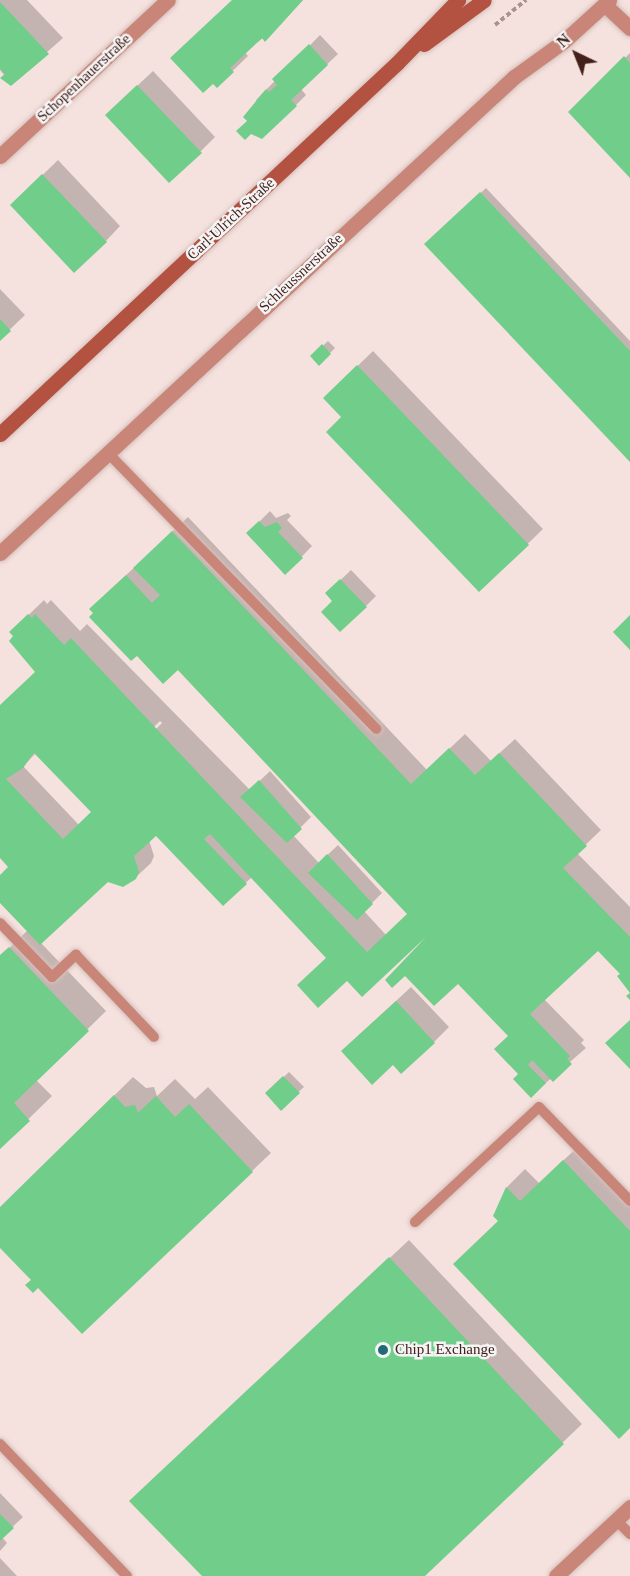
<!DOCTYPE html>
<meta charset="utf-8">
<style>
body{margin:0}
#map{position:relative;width:630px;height:1576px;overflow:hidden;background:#f5e2de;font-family:Georgia,serif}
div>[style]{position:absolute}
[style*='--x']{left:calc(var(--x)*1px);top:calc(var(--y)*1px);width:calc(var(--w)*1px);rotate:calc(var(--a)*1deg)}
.shadow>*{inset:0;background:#0003}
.building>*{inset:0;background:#70cd8a}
.path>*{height:4px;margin-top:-2px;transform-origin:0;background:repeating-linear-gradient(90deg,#ac928d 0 4.5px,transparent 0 7.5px)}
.roads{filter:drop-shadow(0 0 2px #d5bfbb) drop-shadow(0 0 2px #d5bfbb)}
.service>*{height:10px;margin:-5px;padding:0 5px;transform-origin:5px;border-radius:5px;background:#c88578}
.minor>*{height:15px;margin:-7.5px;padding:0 7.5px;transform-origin:7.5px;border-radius:7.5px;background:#c88578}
.secondary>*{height:15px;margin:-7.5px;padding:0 7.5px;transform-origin:7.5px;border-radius:7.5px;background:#b35241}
.dots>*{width:16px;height:16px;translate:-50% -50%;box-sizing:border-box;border:3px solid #f4f4f4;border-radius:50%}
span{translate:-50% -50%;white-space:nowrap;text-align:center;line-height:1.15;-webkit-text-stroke:5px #f4f4f4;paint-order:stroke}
.street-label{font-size:15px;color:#43201a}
.poi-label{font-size:15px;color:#43201a}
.left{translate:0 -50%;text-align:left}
.north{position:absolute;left:546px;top:24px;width:60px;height:60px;-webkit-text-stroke:4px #f4f4f4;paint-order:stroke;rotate:317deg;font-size:16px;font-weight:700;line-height:24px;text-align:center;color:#43201a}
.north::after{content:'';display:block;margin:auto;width:21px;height:27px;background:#43201a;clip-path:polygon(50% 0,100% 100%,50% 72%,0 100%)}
</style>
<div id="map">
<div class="shadow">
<i style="clip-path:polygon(0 0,27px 0,63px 38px,11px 84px,0 70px)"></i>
<i style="clip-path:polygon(233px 0,303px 0,280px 25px,245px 52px,248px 56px,217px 86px)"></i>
<i style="clip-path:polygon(320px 35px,338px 54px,301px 89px,306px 95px,296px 105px,248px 121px,258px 103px,256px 100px)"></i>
<i style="clip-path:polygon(630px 53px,630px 175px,570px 112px)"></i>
<i style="clip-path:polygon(153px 71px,215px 137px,200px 152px,122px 100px)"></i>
<i style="clip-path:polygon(58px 160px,120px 226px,106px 241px,27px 190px)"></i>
<i style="clip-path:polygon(486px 188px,630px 341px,630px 460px,426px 244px)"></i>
<i style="clip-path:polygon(0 289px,25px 315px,0 339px)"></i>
<i style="clip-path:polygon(328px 341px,335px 348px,319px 364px,312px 356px)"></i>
<i style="clip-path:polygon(373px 351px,543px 529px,480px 590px,343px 417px,340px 383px)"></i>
<i style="clip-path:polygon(270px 511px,276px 518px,288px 513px,291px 516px,287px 520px,312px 546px,286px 573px,248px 533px)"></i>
<i style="clip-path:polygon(evenodd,188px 517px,427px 770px,465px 734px,491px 761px,515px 739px,601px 830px,577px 853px,630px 907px,630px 990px,608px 939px,544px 999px,584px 1040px,581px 1043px,586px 1048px,532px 1095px,520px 1074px,510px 1036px,431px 931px,362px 995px,252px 877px,223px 904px,156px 833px,149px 840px,154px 856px,151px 863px,135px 878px,107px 880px,41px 943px,106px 1011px,36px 1080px,52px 1096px,0 1147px,0 957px,28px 930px,0 900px,0 876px,10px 867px,0 856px,0 706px,37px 672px,11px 632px,44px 600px,47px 604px,51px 600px,80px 631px,87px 624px,250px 790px,270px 771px,311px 817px,293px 835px,319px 863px,338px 845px,382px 893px,364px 911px,386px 935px,409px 914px,106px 594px,188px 517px,160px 721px,162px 723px,143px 742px,143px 738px,160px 721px,188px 517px,36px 753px,93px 812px,79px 825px,23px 766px,36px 753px)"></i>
<i style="clip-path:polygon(351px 570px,376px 596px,366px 606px,334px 601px,327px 593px)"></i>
<i style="clip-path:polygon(411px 987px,449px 1027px,434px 1042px,394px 1063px,358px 1036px)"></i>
<i style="clip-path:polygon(289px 1072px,304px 1087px,281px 1108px,267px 1093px)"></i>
<i style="clip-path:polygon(133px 1077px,146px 1088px,154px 1087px,157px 1096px,175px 1079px,195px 1099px,208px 1087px,271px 1153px,82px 1332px,0 1246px,0 1208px)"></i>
<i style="clip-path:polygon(582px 1143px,630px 1193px,630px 1427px,495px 1216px,507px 1187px,525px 1169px,539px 1183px)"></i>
<i style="clip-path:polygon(409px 1240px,582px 1424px,423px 1576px,204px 1576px,150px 1482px)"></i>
<i style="clip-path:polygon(0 1493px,23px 1517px,2px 1537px,7px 1543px,0 1551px)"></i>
<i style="clip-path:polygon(0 1558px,17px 1576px,0 1576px)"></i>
</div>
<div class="building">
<i style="clip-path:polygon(232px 0,303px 0,265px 42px,262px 38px,230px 68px,234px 72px,217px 88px,213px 84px,203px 93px,170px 58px)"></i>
<i style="clip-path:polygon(0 2px,49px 54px,11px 86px,0 78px,5px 74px,0 69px)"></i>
<i style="clip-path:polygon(309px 44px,328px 65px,291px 100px,297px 106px,262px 139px,251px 134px,245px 140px,236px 131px,247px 121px,243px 117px,266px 89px,269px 92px,277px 85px,272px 79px)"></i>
<i style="clip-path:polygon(624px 56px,630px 63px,630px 178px,568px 112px)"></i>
<i style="clip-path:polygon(137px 85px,202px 153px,169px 183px,105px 115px)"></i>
<i style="clip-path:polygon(42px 174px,107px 242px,74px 273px,10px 205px)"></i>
<i style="clip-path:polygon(480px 192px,630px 351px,630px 462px,424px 244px)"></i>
<i style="clip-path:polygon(0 319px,11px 331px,0 341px)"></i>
<i style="clip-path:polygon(322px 344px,331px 354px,319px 366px,310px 356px)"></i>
<i style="clip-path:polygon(357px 365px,529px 545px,479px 592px,326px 432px,341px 417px,323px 398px)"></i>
<i style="clip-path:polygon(259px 521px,265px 527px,277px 522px,282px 528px,278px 532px,303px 558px,285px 575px,246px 533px)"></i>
<i style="clip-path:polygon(evenodd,172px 531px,411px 784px,449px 748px,475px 775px,499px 753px,587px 846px,563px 868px,630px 937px,630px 1000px,626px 996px,630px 993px,617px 976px,620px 974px,598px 951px,530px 1014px,570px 1056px,567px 1059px,572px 1064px,553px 1082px,532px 1060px,528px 1065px,546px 1083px,531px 1098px,513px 1079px,518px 1074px,494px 1049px,508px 1036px,458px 984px,434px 1006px,405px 976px,392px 988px,385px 980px,426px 937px,362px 997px,347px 981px,318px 1008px,297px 985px,326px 958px,210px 834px,204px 839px,247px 884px,223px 906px,156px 836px,134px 856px,139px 872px,136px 879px,123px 887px,108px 882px,40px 945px,0 903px,0 875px,8px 867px,0 858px,0 705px,35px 672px,9px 641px,13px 636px,9px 632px,28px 614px,32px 618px,35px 614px,64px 645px,71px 638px,367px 952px,407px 914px,178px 670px,163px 684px,137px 656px,131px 661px,89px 617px,93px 613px,89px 609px,126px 575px,152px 603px,160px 595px,133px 568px,172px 531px,34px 753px,91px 812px,63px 839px,6px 779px,23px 768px,34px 753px)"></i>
<i style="clip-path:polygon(340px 579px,367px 607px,340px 632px,321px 612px,332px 601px,325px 593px)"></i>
<i style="clip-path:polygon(630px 615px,630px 650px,613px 632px)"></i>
<i style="clip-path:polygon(259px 780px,302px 829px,287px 843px,240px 797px)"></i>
<i style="clip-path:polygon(327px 854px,373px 904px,357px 920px,308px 873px)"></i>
<i style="clip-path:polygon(9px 947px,89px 1031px,14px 1103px,30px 1121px,0 1149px,0 955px)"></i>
<i style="clip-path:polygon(396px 1001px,435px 1043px,401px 1074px,393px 1065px,372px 1085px,341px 1051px)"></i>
<i style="clip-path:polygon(630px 1020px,630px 1069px,605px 1043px)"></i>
<i style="clip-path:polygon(283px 1076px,300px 1093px,281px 1111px,265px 1093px)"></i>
<i style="clip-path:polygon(114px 1095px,125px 1107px,135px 1105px,138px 1113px,156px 1096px,175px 1117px,189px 1104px,253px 1172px,82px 1334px,38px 1288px,33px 1293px,25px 1285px,31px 1280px,0 1248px,0 1207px)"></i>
<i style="clip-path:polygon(563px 1160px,630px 1231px,630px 1428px,619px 1439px,453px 1264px,498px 1221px,493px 1216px,506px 1187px,520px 1201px)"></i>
<i style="clip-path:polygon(389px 1257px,564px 1444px,425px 1576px,202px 1576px,129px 1501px)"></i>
<i style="clip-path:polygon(0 1514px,14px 1528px,0 1541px)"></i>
</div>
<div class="path">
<i style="--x:495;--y:25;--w:40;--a:-39"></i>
</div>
<div class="roads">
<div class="service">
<i style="--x:108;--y:453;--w:385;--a:45.8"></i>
<i style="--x:0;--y:923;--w:75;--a:46.1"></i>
<i style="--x:52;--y:977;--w:33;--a:-43"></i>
<i style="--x:76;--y:955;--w:113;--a:46.4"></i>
<i style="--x:415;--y:1222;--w:169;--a:-42.8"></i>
<i style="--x:539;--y:1107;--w:131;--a:45.9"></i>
<i style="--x:0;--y:1444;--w:183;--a:46.1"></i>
<i style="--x:616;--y:1520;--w:20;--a:45"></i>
</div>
<div class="minor">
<i style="--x:605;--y:5;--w:34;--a:43"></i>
<i style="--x:0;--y:156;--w:229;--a:-42.9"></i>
<i style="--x:0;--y:553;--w:701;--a:-42.8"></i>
<i style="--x:514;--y:77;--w:62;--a:-35.8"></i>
<i style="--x:564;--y:41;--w:61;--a:-42.3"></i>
<i style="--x:556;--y:1576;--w:101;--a:-43"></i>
</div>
<div class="secondary">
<i style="--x:424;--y:44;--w:74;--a:-36.3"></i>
<i style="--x:0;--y:434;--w:543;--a:-43.06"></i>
<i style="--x:397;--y:63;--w:88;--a:-45.9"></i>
</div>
</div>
<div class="dots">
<i style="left:383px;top:1350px;background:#216a76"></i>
</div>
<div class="street-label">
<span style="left:84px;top:78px;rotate:-43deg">Schopenhauerstraße</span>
<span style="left:231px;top:219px;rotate:-43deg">Carl-Ulrich-Straße</span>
<span style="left:301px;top:273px;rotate:-43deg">Schleussnerstraße</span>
</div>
<div class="poi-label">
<span class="left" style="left:395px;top:1350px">Chip1 Exchange</span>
</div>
<div class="north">N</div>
</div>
